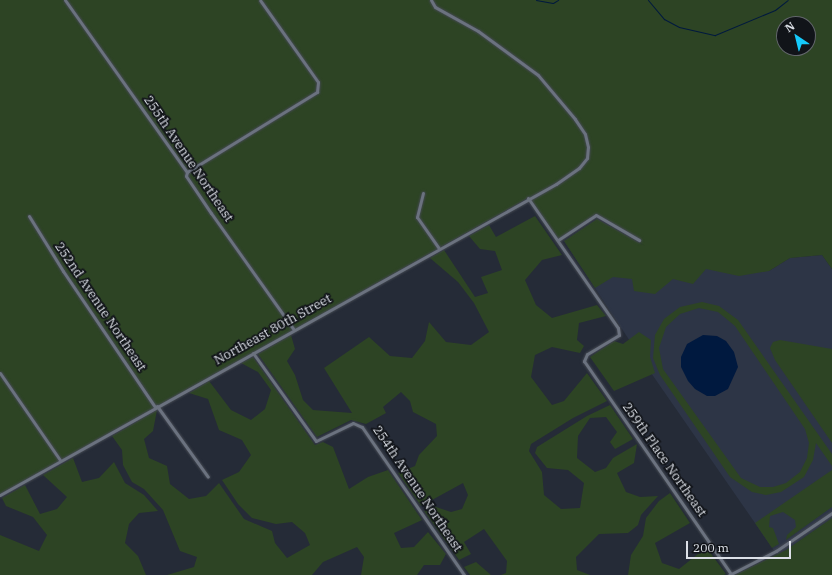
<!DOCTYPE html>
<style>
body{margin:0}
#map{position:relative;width:832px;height:575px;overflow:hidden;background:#252b37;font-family:"IBM Plex Serif",serif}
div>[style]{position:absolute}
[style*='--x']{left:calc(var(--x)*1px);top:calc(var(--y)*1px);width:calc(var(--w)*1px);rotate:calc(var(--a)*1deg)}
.built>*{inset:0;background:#2d3546}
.green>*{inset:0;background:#2d4424}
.water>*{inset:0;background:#00193f}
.stream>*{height:1px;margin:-0.5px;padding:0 0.5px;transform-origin:0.5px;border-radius:0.5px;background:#00193f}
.roads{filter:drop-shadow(0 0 1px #444952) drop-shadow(0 0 1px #444952)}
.minor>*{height:3px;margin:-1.5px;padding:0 1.5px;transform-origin:1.5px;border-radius:1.5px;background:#6b727f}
span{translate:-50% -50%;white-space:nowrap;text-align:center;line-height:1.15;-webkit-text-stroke:3.5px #111419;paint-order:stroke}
.street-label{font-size:13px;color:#dce0e7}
.north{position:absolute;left:776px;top:16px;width:40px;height:40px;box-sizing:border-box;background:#111419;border:1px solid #62666b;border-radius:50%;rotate:325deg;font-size:11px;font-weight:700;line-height:16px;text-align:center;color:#dce0e7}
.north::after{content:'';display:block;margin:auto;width:14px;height:18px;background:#15cafb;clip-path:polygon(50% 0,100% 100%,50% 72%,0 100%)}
.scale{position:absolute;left:686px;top:541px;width:105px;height:18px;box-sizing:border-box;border:2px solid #dce0e7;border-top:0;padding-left:5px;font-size:12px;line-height:14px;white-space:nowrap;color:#dce0e7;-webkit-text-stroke:3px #111419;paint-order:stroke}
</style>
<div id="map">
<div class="built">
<i style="clip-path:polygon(597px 219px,647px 248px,769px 271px,790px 258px,822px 255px,832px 269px,832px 575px,791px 575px,649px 370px,564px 241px)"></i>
</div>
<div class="green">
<i style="clip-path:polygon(evenodd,0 0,832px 0,832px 269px,822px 255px,790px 258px,769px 271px,739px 276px,706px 269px,693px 284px,673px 279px,655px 294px,634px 291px,632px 279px,613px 277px,595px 288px,564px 241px,597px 219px,645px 246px,596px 215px,558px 240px,528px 198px,0 495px,0 0,784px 24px,808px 24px,808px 48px,784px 48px,784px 24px)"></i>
<i style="clip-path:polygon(535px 216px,562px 255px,542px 260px,525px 280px,536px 305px,552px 318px,597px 305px,606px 316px,579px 323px,577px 340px,584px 346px,580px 353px,552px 347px,535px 355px,531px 377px,552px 405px,564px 401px,587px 373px,607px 401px,573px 418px,531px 444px,529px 451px,542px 472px,544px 495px,561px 509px,580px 508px,584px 483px,568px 470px,547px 468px,535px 453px,537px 447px,587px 416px,610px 405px,633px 439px,615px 449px,610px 442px,617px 432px,606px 417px,590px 418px,578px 436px,577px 458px,595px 472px,606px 468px,613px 458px,637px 444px,634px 463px,617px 473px,626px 492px,640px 497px,658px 496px,641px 515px,638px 525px,628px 533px,599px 534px,576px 557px,577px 570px,590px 575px,501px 575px,506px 573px,507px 561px,484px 529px,464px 542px,471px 554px,459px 560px,424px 511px,433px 506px,451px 512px,462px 509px,468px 495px,463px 483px,421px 506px,398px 473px,415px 466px,419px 455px,437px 436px,436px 424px,413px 412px,410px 401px,401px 392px,383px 407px,386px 413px,366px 424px,351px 420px,317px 437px,258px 354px,291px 335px,295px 349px,287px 361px,295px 375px,303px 400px,313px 410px,352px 413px,324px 368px,369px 337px,390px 356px,412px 358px,425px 341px,429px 322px,446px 342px,471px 345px,489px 332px,474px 303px,458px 282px,430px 258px,444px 250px,475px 297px,488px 293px,481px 277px,502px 270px,495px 251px,480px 249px,469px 236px,489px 225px,496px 237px)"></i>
<i style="clip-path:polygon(evenodd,702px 302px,719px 306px,738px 320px,832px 454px,832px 466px,816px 443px,813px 460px,804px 477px,781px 492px,766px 495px,752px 492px,730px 477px,660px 375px,653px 358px,655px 335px,664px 319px,680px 307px,702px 302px,699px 308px,718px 312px,735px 326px,805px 429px,809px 443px,807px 458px,800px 472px,786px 483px,773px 487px,760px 487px,741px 478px,663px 369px,659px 348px,666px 327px,680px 314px,699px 308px)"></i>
<i style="clip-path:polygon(639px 332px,651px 340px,650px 357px,655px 373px,614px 391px,590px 357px,614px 341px,623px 344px)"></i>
<i style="clip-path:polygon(780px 340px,832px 349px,832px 443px,775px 360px,770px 348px,773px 342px)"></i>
<i style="clip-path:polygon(253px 357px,315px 445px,323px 442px,333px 447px,349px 489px,368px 477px,388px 470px,422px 520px,394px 533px,401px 548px,414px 547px,428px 532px,446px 554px,440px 565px,424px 565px,417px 575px,361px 575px,364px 557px,357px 547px,323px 562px,312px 575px,167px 575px,194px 567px,197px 557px,180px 551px,163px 510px,144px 489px,132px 482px,123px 465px,122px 450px,112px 436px,157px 410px,153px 431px,144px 439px,149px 458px,167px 466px,170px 484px,189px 499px,206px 496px,219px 483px,244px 519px,272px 531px,275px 543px,287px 558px,310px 545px,305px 533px,292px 522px,276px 524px,252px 518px,238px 504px,222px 480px,239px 472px,251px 455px,242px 440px,219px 430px,208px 399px,189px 393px,209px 381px,231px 410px,251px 420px,265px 409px,271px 390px,258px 372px,241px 363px)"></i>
<i style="clip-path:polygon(73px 458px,82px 482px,99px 478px,114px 462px,125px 483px,144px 495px,158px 511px,139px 513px,129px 524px,125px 543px,138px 556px,146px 575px,0 575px,0 535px,39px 551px,47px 535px,33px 517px,6px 506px,2px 498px,25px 485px,40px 514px,57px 509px,67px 497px,43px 475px)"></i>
<i style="clip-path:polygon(832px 470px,832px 507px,786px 540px,787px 535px,796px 527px,795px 520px,783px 512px,770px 516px,769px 527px,773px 528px,779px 544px,772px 548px,755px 523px)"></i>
<i style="clip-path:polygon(670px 493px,690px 523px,655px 543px,662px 563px,679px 569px,698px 554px,709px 551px,726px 574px,724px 575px,628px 575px,631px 555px,643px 536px,646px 518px,659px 501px)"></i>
<i style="clip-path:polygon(832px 518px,832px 575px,735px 575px,786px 550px)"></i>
<i style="clip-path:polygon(476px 562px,491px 575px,470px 575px,464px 567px)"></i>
</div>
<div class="water">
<i style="clip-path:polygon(703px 335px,717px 336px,726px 341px,734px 352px,738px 367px,728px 389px,715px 396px,707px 396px,695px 389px,688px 381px,681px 367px,681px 357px,687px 344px)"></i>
</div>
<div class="stream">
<i style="--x:536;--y:0;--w:17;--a:10"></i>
<i style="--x:553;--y:3;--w:6;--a:-31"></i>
<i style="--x:648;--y:0;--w:25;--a:50"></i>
<i style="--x:664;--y:19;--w:17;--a:28"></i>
<i style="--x:679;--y:27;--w:37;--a:13"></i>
<i style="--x:715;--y:35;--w:65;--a:-22.6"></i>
<i style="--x:775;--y:10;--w:16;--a:-38"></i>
</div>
<div class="roads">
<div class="minor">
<i style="--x:65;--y:0;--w:211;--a:54.7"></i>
<i style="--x:187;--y:172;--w:4;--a:104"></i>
<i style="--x:186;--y:176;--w:45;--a:56"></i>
<i style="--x:211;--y:213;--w:143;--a:54.6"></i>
<i style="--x:187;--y:172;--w:153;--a:-31.6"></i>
<i style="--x:317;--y:92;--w:10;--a:-84"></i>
<i style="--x:318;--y:82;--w:100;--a:-125.3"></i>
<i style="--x:423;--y:193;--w:25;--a:104"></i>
<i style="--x:417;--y:217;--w:38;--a:55"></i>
<i style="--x:528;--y:198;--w:158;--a:55.3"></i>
<i style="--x:618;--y:328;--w:7;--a:82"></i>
<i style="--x:619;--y:335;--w:37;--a:149"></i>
<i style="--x:587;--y:354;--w:8;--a:113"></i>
<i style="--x:584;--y:361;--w:259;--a:55.4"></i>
<i style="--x:29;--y:216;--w:65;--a:58.3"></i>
<i style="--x:63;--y:271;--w:164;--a:55.9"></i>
<i style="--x:558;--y:240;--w:45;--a:-33.3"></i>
<i style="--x:596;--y:215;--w:50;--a:30.2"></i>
<i style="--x:253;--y:353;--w:108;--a:54.4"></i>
<i style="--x:316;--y:441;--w:41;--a:-25.9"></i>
<i style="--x:353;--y:423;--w:10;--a:24"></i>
<i style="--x:362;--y:427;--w:180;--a:55.4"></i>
<i style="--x:0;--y:373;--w:106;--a:55.4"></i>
<i style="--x:157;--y:406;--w:87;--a:54.3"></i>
<i style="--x:0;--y:495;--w:637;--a:-29.22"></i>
<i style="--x:556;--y:184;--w:28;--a:-35"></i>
<i style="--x:579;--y:168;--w:13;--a:-51"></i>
<i style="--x:587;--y:158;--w:11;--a:-85"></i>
<i style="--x:588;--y:147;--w:13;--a:-103"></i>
<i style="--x:585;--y:134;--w:18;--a:-124"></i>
<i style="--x:575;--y:119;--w:57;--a:-130.1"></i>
<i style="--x:538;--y:75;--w:74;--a:-143.7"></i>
<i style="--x:478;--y:31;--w:49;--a:-150.8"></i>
<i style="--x:435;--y:7;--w:8;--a:-120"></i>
<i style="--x:729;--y:575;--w:53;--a:-27.1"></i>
<i style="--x:776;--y:551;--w:68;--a:-34.2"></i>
</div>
</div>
<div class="street-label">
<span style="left:188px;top:159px;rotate:56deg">255th Avenue Northeast</span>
<span style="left:100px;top:307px;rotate:56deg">252nd Avenue Northeast</span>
<span style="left:273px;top:330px;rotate:-29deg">Northeast 80th Street</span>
<span style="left:664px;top:460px;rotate:55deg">259th Place Northeast</span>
<span style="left:417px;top:489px;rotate:56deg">254th Avenue Northeast</span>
</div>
<div class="north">N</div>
<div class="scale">200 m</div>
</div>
